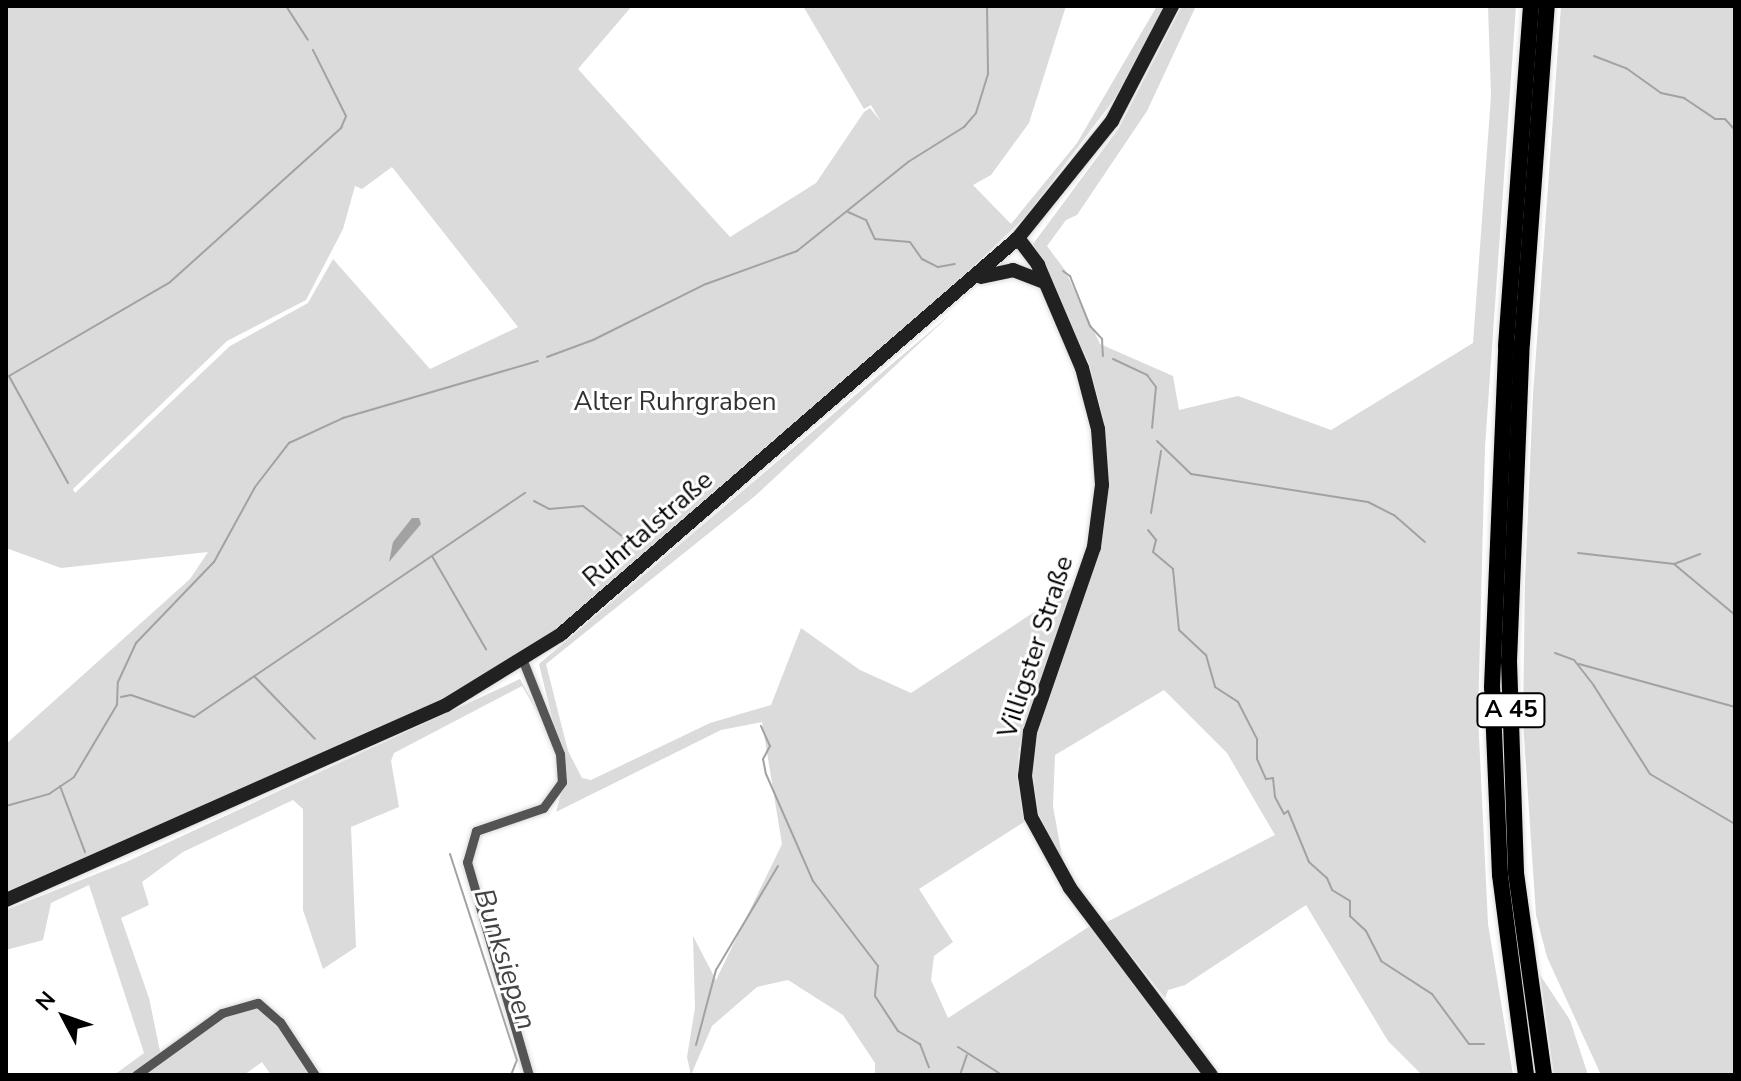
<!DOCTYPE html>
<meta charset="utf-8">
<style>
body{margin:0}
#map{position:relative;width:1741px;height:1081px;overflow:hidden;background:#fff;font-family:"Nunito Sans",sans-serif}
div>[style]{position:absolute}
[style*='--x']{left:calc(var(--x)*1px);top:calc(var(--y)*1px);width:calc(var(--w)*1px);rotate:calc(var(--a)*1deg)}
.green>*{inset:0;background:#dbdbdb}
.water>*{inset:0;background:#a2a2a2}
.stream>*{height:2px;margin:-1px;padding:0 1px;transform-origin:1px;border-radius:1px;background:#a2a2a2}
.roads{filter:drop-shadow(0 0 2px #dbdbdb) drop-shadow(0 0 2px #dbdbdb)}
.street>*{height:9px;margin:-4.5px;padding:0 4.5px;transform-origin:4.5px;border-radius:4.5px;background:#545454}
.secondary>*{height:14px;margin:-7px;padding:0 7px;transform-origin:7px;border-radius:7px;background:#212121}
.highway>*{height:16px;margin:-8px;padding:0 8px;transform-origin:8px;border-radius:8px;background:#000}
span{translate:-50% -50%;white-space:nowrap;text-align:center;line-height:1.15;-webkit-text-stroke:6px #fff;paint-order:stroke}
.shield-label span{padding:2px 6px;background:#fff;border:2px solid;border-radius:6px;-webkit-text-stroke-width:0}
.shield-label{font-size:24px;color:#000;font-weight:700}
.park-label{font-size:26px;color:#323232}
.street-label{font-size:26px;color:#000}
.water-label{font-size:28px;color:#434343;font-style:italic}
.frame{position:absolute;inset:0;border:8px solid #000;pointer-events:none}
.north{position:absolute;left:24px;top:977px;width:80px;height:80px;-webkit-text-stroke:6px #fff;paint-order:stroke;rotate:311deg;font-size:22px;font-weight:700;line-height:32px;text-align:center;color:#000}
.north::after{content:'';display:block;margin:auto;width:28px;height:36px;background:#000;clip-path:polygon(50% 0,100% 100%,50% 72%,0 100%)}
</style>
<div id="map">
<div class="green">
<i style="clip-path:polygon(evenodd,6px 6px,632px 6px,578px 69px,730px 237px,816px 183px,864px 112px,870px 108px,881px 122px,871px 105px,864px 109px,803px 6px,1066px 6px,1029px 123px,991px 175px,973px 185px,1011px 224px,1077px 143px,1157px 6px,1164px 6px,1115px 98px,1025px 217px,939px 299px,564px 625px,477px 681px,421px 709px,6px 892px,6px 744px,190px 579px,208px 552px,61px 568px,6px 548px,6px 6px,392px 167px,518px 327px,430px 369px,333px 259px,308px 303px,230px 346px,75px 493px,73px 489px,227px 341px,306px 300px,343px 229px,355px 186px,362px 189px,392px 167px)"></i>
<i style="clip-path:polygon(1182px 6px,1196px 6px,1147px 111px,1077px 215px,1066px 220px,1047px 246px,1065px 270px,1100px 344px,1173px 376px,1179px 410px,1238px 396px,1331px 430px,1473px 343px,1491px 96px,1488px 6px,1516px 6px,1485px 447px,1478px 715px,1488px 924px,1513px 1075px,1422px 1075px,1388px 1041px,1306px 905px,1185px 985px,1168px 990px,1165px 998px,1105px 923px,1275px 835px,1227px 753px,1164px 690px,1055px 755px,1053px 806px,1063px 862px,1038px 813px,1032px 768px,1038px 722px,1100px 552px,1109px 484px,1103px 417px,1089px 363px,1033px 244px,1119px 128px)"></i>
<i style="clip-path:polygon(1561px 6px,1735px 6px,1735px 1075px,1601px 1075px,1547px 957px,1536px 915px,1523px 721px,1525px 581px,1533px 395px)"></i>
<i style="clip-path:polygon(952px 313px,755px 496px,546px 664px,568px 751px,582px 778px,591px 780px,710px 723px,771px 705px,801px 628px,860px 670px,911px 693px,1074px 586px,1019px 748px,1017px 778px,1024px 822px,919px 889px,953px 942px,934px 956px,931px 980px,948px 1018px,1090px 926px,1205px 1075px,875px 1075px,875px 1063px,843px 1015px,788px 980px,757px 987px,712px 1026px,691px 1075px,687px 1057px,695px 1008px,693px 936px,716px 980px,782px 844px,762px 722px,721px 730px,556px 812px,566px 775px,539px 664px)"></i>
<i style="clip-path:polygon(520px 679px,549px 731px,522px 686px,394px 753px,391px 761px,399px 807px,351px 827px,356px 947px,323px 969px,303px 910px,303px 809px,293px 800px,183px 852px,142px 882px,149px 905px,121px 918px,149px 998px,161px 1056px,239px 1005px,269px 1010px,315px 1075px,271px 1075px,262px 1062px,244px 1075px,114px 1075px,144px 1053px,89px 885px,51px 903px,43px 940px,6px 950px,6px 910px,124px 863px)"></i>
<i style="clip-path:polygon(1540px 975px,1570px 1020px,1588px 1075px,1554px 1075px)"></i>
</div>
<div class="water">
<i style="clip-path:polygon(412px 518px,419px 518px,421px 524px,389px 562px,393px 542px)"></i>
</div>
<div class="stream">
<i style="--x:286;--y:6;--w:40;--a:57.1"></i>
<i style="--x:1594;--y:56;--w:34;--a:21"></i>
<i style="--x:1626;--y:68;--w:43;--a:35.5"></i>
<i style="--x:1661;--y:93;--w:24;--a:12"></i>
<i style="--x:1684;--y:98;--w:37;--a:34"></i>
<i style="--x:1715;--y:119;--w:10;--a:0"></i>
<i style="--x:1725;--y:119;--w:15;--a:48"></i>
<i style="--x:848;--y:212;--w:20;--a:24"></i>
<i style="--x:866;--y:220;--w:21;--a:65"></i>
<i style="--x:875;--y:239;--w:35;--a:5"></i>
<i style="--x:910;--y:242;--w:21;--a:55"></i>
<i style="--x:922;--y:259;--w:18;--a:27"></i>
<i style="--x:938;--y:267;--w:17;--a:-10"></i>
<i style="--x:1063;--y:271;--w:9;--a:36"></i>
<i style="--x:1070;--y:276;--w:54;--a:68.2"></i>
<i style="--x:1090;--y:326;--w:18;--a:47"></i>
<i style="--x:1102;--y:339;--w:17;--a:87"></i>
<i style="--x:547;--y:357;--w:49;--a:-20.3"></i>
<i style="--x:593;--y:340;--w:126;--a:-26.4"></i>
<i style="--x:706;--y:284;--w:97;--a:-19.9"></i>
<i style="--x:797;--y:251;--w:142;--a:-38.7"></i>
<i style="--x:908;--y:162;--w:66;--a:-32"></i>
<i style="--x:964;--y:127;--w:18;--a:-49"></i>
<i style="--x:976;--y:113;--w:41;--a:-72.9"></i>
<i style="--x:988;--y:74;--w:68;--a:-90.8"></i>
<i style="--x:1113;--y:359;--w:38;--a:25"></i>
<i style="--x:1147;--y:375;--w:15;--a:53"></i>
<i style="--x:1156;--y:387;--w:41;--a:95.6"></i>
<i style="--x:1157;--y:441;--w:47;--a:44.1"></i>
<i style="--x:1191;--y:474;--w:179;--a:9"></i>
<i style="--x:1368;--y:502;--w:29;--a:27"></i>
<i style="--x:1394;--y:515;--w:41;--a:41.1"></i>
<i style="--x:68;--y:483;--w:122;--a:-118.9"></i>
<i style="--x:9;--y:376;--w:185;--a:-30.2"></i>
<i style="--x:169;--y:283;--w:232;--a:-42"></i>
<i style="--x:341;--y:128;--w:13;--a:-67"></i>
<i style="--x:346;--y:116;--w:74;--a:-116.6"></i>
<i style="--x:534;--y:501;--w:17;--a:28"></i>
<i style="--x:549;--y:509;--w:34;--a:-5"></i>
<i style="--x:583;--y:506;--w:56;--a:37.7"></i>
<i style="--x:1151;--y:513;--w:63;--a:-80.8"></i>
<i style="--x:1148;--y:530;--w:13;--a:51"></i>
<i style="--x:1156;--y:540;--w:12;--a:104"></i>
<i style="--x:1153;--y:552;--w:26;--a:40"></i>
<i style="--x:1173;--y:569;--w:61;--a:84.4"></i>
<i style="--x:1179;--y:630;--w:37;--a:43"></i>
<i style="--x:1206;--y:655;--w:33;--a:74"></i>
<i style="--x:1215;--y:687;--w:27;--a:33"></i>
<i style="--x:1238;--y:702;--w:42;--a:62.8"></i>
<i style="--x:1257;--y:739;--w:20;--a:90"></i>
<i style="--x:1257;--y:759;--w:22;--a:66"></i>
<i style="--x:1266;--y:779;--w:7;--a:-8"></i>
<i style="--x:1273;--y:778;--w:19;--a:84"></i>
<i style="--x:1275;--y:797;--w:19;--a:62"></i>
<i style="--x:1284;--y:814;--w:5;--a:-37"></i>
<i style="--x:1288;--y:811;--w:55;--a:67.6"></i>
<i style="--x:1309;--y:862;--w:24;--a:42"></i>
<i style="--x:1327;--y:878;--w:13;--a:67"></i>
<i style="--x:1332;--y:890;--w:21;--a:31"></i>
<i style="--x:1350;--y:901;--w:15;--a:90"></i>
<i style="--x:1350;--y:916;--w:22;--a:43"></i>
<i style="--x:1366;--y:931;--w:34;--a:63"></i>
<i style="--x:1381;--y:961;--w:61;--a:32.9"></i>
<i style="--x:1432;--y:994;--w:62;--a:53.5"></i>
<i style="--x:1469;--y:1044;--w:15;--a:0"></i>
<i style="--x:1578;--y:553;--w:97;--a:6.5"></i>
<i style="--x:1674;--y:564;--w:28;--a:-21"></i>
<i style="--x:432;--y:556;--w:108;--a:59.9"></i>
<i style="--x:1674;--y:564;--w:80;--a:39.9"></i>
<i style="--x:1555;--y:653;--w:20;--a:20"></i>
<i style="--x:1574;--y:660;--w:33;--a:52"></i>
<i style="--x:1594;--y:686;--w:104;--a:57.5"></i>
<i style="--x:1650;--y:774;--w:99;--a:30.5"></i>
<i style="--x:1579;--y:664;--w:162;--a:15.4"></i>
<i style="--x:255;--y:677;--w:86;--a:45.9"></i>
<i style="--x:121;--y:697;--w:10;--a:-11"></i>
<i style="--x:131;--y:695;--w:67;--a:19.2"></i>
<i style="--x:194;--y:717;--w:400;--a:-34.1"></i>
<i style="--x:761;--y:726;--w:22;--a:66"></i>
<i style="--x:770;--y:746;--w:15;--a:118"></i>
<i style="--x:763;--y:759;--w:15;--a:79"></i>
<i style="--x:766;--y:774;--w:117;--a:66.3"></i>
<i style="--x:813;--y:881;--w:107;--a:52.6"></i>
<i style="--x:878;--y:966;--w:30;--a:96"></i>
<i style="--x:875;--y:996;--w:42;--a:56.7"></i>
<i style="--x:898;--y:1031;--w:26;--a:31"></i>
<i style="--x:920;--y:1044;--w:25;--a:69"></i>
<i style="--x:60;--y:786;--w:71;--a:69.3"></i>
<i style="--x:6;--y:806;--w:45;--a:-15.6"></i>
<i style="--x:49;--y:794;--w:30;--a:-34"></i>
<i style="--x:74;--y:777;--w:84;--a:-59.2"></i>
<i style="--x:117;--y:705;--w:23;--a:-88"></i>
<i style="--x:118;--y:682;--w:43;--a:-65.2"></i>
<i style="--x:136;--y:643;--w:112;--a:-46.1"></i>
<i style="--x:214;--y:562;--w:85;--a:-61.3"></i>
<i style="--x:255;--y:487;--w:56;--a:-52.3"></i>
<i style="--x:289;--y:443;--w:60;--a:-24.8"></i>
<i style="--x:343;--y:418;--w:203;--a:-16.3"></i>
<i style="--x:450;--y:854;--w:217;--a:72"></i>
<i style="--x:517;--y:1060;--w:16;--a:112"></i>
<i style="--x:696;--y:1045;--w:78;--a:-75.1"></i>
<i style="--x:716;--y:970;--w:121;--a:-59.2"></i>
<i style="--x:958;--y:1047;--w:52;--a:32.5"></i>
<i style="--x:960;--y:1075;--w:21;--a:-71"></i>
</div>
<div class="roads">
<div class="street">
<i style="--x:523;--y:661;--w:100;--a:68.3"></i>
<i style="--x:560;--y:754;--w:28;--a:86"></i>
<i style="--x:562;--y:782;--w:32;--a:126"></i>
<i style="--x:543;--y:808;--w:71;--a:161.1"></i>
<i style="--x:476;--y:831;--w:32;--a:106"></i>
<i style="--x:467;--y:862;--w:222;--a:73.8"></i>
<i style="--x:136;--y:1075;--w:106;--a:-35.8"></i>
<i style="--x:222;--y:1013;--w:37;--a:-16"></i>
<i style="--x:258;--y:1003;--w:29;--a:41"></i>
<i style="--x:280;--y:1022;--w:64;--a:56.6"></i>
</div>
<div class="secondary">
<i style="--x:1018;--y:238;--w:34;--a:53"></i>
<i style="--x:1038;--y:265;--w:112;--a:66.9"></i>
<i style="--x:1082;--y:368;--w:63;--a:75.3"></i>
<i style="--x:1098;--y:429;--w:56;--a:85.9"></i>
<i style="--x:1102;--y:485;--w:63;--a:97.4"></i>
<i style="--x:1094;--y:547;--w:196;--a:109.1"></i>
<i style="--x:1030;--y:732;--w:44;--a:96.5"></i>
<i style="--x:1025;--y:776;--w:41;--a:81.7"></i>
<i style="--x:1031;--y:817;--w:81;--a:61.2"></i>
<i style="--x:1070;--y:888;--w:234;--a:53"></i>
<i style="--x:981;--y:277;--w:33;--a:-12"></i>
<i style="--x:1013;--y:270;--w:34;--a:21"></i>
<i style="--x:6;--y:900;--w:481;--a:-23.9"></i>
<i style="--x:446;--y:705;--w:134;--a:-31.6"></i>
<i style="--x:560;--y:635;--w:606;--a:-40.92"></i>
<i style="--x:1018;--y:238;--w:150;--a:-51.2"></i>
<i style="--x:1112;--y:121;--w:130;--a:-62.4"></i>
</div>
<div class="highway">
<i style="--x:1526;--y:1075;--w:202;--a:-97.4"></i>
<i style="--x:1500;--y:875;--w:188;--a:-92.4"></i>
<i style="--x:1492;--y:687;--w:341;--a:-87.6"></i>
<i style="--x:1506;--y:346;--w:341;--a:-85.8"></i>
<i style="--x:1544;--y:1075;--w:205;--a:-97.9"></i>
<i style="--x:1516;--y:872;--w:211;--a:-91.9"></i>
<i style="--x:1509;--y:661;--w:318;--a:-87.7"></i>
<i style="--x:1522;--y:343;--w:338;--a:-85.8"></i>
</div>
</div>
<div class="shield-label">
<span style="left:1511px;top:710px">A 45</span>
</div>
<div class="park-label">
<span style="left:675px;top:402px">Alter Ruhrgraben</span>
</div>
<div class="street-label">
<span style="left:648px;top:529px;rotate:-41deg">Ruhrtalstraße</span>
<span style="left:1036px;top:647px;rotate:-72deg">Villigster Straße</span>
</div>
<div class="water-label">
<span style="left:505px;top:959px;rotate:72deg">Bunksiepen</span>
</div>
<div class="frame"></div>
<div class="north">N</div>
</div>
